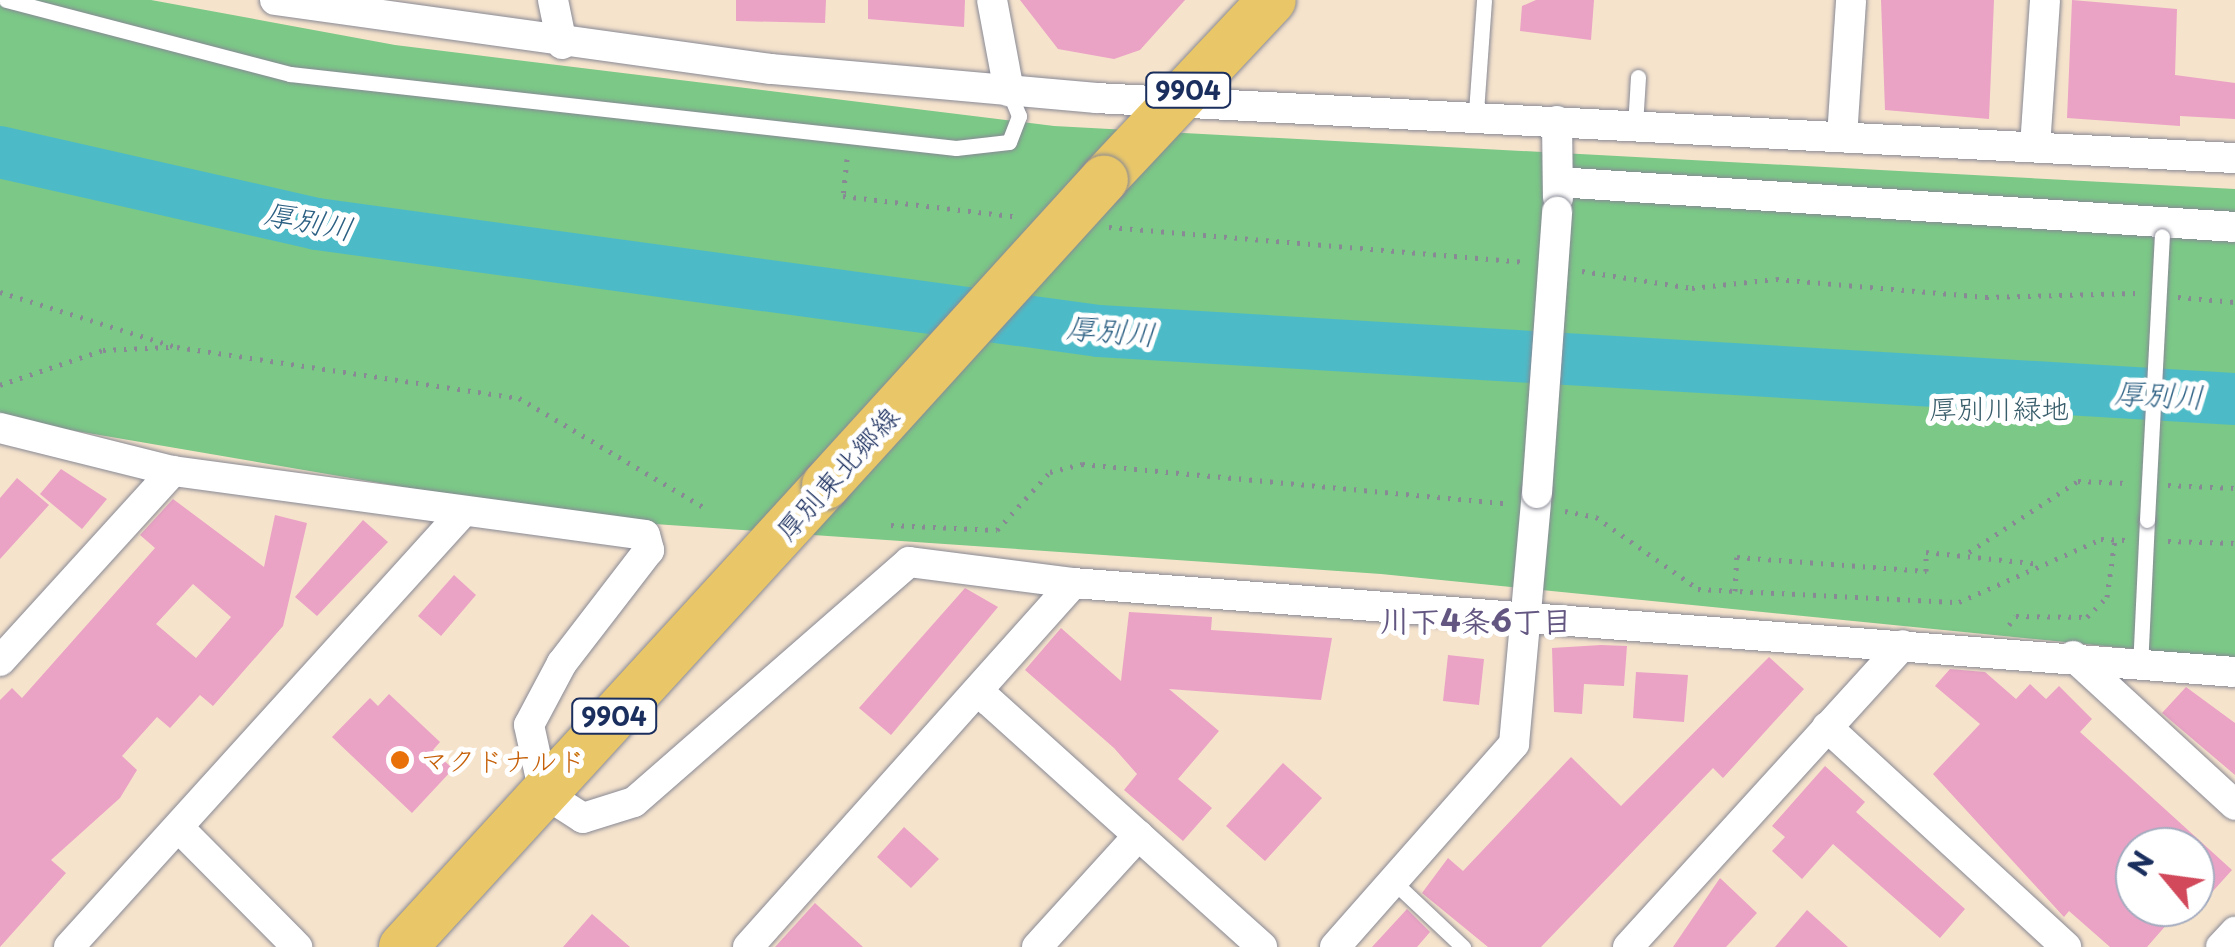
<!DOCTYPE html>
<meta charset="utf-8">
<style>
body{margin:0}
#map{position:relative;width:2235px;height:947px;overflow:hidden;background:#f6e3cc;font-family:"Playpen Sans","Klee One",sans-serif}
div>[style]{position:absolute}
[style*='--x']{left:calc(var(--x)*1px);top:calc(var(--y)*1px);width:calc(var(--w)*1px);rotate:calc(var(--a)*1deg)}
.green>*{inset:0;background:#7bc887}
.river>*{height:52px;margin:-26px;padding:0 26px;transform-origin:26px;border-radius:26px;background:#4dbbc7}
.building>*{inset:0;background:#eaa2c5}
.path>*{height:5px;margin-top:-2.5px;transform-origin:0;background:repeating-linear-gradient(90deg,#888995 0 2.5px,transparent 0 10.5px)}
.roads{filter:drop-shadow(0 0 2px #888995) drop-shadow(0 0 2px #888995)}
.service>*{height:15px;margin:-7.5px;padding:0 7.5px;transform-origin:7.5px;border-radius:7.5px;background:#fff}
.minor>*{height:30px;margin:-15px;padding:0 15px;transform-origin:15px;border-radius:15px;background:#fff}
.primary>*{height:48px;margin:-24px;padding:0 24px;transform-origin:24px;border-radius:24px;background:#e9c769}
.bridges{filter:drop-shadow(0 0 2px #888995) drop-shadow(0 0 2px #888995)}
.service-bridge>*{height:15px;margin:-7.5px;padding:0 7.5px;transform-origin:7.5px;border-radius:7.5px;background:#fff}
.minor-bridge>*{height:30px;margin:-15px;padding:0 15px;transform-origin:15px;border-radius:15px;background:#fff}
.primary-bridge>*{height:48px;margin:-24px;padding:0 24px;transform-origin:24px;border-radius:24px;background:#e9c769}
.dots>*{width:28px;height:28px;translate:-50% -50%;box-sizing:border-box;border:5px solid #fff;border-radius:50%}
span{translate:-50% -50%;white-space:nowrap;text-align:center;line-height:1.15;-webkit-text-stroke:10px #fff;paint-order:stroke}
.shield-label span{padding:2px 8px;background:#fff;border:2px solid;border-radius:8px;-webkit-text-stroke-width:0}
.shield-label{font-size:25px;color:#1b2f5e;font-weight:700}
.park-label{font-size:28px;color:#385d6a}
.street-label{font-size:28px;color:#1b2f5e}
.food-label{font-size:28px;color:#c56008}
.left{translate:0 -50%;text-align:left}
.water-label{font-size:30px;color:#2c6083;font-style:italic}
.neighbourhood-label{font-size:30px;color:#635782;font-weight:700}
.north{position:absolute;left:2115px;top:827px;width:100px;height:100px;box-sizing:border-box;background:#fff;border:2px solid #a4acbf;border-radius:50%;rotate:299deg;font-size:28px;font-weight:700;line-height:40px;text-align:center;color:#1b2f5e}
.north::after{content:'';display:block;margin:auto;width:35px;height:45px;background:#d1495b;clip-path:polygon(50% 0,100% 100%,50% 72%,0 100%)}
</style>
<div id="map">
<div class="green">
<i style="clip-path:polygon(0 0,151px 0,395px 45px,1054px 126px,2235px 189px,2235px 659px,1381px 574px,596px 520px,0 418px)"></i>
</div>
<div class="river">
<i style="--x:0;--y:152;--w:325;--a:12.8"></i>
<i style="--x:317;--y:224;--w:789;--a:7.79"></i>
<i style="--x:1099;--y:331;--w:1138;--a:3.43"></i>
</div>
<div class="building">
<i style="clip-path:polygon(736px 0,826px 0,825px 23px,736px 21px)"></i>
<i style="clip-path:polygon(868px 0,965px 0,964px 27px,868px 19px)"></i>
<i style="clip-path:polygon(1020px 0,1185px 0,1140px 50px,1114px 59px,1058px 49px)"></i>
<i style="clip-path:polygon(1536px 0,1594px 0,1591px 40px,1520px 31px,1522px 6px)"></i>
<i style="clip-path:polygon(1881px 0,1994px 0,1989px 119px,1885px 110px)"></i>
<i style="clip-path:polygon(2072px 0,2177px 9px,2175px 75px,2235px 83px,2235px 119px,2180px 116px,2180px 126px,2067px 118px)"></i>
<i style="clip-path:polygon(61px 469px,107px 499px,82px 529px,40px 494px)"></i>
<i style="clip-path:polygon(17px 478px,49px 505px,0 559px,0 498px)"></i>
<i style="clip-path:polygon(evenodd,173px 499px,264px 567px,275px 515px,307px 523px,283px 626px,213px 706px,200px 695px,170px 728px,157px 717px,122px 756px,137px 770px,120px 798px,51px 860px,66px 873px,0 947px,0 700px,12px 688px,22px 698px,155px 548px,140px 535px,173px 499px,193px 584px,231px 617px,196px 658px,156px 624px,193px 584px)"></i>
<i style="clip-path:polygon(363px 520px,388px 542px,317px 616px,295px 597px)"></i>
<i style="clip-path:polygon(454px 575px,476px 595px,441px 636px,418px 616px)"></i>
<i style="clip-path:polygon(965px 588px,998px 607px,891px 735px,859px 708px)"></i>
<i style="clip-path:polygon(1129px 612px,1212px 617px,1211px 630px,1332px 638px,1321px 700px,1169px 689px,1219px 731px,1178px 779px,1212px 808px,1183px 841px,1124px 790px,1137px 774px,1114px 748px,1025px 670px,1061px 628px,1121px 681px)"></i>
<i style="clip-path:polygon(1601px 645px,1627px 646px,1624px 686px,1584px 684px,1582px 714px,1554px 712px,1552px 648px)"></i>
<i style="clip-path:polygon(1448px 655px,1484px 659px,1479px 705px,1443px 701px)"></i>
<i style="clip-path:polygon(1769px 657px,1804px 689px,1723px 778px,1713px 768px,1541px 947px,1488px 947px,1422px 893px,1448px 858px,1463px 871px,1571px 757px,1621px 806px)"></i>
<i style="clip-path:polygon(1950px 669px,1985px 672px,2016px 699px,2030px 684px,2046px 699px,2059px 686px,2092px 719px,2080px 732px,2232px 870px,2195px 911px,2195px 847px,2135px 847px,2135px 907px,2182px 907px,2147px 947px,2110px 947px,2069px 911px,2064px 917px,1933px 774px,1980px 724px,1935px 686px)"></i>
<i style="clip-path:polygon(1636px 672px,1688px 675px,1684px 722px,1633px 718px)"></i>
<i style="clip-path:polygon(2186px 687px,2235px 723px,2235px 775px,2162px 713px)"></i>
<i style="clip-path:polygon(389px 694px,440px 742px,433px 750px,453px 769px,412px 813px,332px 737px,370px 698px,378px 706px)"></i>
<i style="clip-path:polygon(1283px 763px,1322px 798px,1265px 861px,1226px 826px)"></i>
<i style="clip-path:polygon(1825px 766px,1865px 802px,1856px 812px,1965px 909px,1940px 938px,1833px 844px,1802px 879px,1772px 851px,1785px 837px,1772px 826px)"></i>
<i style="clip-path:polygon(904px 827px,939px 859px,911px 888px,877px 857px)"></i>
<i style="clip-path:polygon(1720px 878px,1757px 913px,1726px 947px,1673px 947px)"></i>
<i style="clip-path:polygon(815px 903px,863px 947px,775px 947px)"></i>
<i style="clip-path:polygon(1407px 909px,1430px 932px,1417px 947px,1372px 947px)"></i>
<i style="clip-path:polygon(1807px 910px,1848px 947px,1775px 947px)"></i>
<i style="clip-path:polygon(592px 914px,630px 947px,563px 947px)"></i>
</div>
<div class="path">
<i style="--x:847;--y:159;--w:37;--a:96"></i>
<i style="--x:843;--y:196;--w:176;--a:6.8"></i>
<i style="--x:1109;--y:227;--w:418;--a:4.8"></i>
<i style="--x:1582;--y:271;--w:111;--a:8.8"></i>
<i style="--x:1692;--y:288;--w:84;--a:-6.1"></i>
<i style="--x:1776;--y:279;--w:211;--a:4.9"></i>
<i style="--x:1986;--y:297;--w:151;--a:-1.5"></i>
<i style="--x:0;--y:292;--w:185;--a:17.3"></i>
<i style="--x:177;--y:347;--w:346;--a:8.5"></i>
<i style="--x:519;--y:398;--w:218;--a:30.6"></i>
<i style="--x:2178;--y:297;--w:57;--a:5"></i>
<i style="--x:0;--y:385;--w:109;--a:-18.8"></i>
<i style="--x:103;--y:350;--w:66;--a:-2.6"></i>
<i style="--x:2168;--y:485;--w:67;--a:2.6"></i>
<i style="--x:1565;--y:511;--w:32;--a:11"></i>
<i style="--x:1596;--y:517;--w:125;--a:35.2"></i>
<i style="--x:1698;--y:589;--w:261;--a:2.9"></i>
<i style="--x:1959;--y:602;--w:155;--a:-23.9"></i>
<i style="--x:2101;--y:539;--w:26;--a:2"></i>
<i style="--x:891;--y:525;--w:106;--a:2.7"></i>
<i style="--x:997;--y:530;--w:79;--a:-47.6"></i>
<i style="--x:1050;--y:472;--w:33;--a:-14"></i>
<i style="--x:1082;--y:464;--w:430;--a:5.3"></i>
<i style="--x:2168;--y:541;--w:67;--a:1.7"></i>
<i style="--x:1969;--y:552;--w:130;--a:-33.1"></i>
<i style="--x:2078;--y:481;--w:49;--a:2.3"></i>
<i style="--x:1735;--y:591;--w:34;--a:-87"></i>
<i style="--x:1737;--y:557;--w:190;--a:4.2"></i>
<i style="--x:1926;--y:571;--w:19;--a:-90"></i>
<i style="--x:1926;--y:552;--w:115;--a:6"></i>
<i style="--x:2009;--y:625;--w:11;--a:-52"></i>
<i style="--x:2016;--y:616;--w:71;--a:0.8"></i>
<i style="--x:2087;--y:617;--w:28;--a:-45"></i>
<i style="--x:2107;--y:597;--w:59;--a:-82.1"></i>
</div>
<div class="roads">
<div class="service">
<i style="--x:6;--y:0;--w:293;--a:14.6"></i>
<i style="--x:290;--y:74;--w:670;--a:6.34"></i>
<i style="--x:956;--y:148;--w:53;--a:-6.5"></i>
<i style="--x:1009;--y:142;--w:28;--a:-69"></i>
<i style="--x:1019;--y:116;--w:27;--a:-112"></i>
<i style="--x:1476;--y:112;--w:112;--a:-85.9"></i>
<i style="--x:1635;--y:126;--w:49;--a:-86.5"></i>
<i style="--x:2140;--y:668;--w:148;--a:-87.3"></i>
<i style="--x:1394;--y:882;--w:95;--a:43.3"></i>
</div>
<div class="minor">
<i style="--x:275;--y:0;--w:501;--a:7.92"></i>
<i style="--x:771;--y:69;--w:326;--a:5.1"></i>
<i style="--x:1096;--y:98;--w:1141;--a:3.02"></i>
<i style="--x:553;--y:0;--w:45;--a:78.4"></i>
<i style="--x:992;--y:0;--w:93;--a:79.4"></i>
<i style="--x:1557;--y:121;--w:77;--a:89.3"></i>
<i style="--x:1842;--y:137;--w:137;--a:-86.2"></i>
<i style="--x:2035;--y:147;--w:147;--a:-86.1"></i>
<i style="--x:1558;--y:182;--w:678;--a:3.8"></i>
<i style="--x:0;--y:428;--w:178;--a:14"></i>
<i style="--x:173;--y:471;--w:476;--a:7.7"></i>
<i style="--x:645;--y:535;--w:16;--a:75"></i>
<i style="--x:649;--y:550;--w:143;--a:127.6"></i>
<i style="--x:562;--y:663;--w:70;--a:118"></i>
<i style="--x:529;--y:725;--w:70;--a:77.6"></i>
<i style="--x:544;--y:793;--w:46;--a:32.7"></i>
<i style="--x:583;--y:818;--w:53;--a:-17.4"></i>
<i style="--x:634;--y:802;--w:365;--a:-41.1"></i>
<i style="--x:909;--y:562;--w:165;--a:7.3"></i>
<i style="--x:1073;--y:583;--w:1165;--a:4.38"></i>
<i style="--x:2073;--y:656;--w:220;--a:42.6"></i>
<i style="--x:0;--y:661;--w:257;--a:-47.7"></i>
<i style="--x:979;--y:692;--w:381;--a:42"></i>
<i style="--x:1827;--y:727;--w:325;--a:42.6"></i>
<i style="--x:179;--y:828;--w:168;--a:45.2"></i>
<i style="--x:69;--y:947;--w:585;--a:-47.84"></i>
<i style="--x:748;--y:947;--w:488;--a:-48.2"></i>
<i style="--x:1037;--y:947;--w:151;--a:-47.7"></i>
<i style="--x:1335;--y:947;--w:271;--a:-48.6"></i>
<i style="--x:1514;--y:744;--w:252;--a:-84.8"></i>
<i style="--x:1628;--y:947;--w:408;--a:-47.7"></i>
<i style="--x:2221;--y:947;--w:21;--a:-47"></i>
</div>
<div class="primary">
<i style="--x:1104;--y:179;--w:245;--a:-46.8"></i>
<i style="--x:403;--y:947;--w:626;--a:-47.52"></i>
</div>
</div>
<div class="bridges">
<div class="service-bridge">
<i style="--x:2147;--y:520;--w:284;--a:-87"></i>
</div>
<div class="minor-bridge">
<i style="--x:1537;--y:493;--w:282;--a:-85.9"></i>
</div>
<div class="primary-bridge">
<i style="--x:826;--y:485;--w:413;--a:-47.7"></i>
</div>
</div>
<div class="dots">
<i style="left:400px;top:760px;background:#e8710a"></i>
</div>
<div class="shield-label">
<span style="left:1188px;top:90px">9904</span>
<span style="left:614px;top:716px">9904</span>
</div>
<div class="park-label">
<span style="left:1999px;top:408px">厚別川緑地</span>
</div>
<div class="street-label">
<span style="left:837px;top:473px;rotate:-48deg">厚別東北郷線</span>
</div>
<div class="food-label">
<span class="left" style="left:420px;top:760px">マクドナルド</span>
</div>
<div class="water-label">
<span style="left:309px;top:220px;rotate:11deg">厚別川</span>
<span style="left:1111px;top:330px;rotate:5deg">厚別川</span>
<span style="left:2159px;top:394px;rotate:3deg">厚別川</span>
</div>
<div class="neighbourhood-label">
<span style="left:1476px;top:620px">川下4条6丁目</span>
</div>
<div class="north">N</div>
</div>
